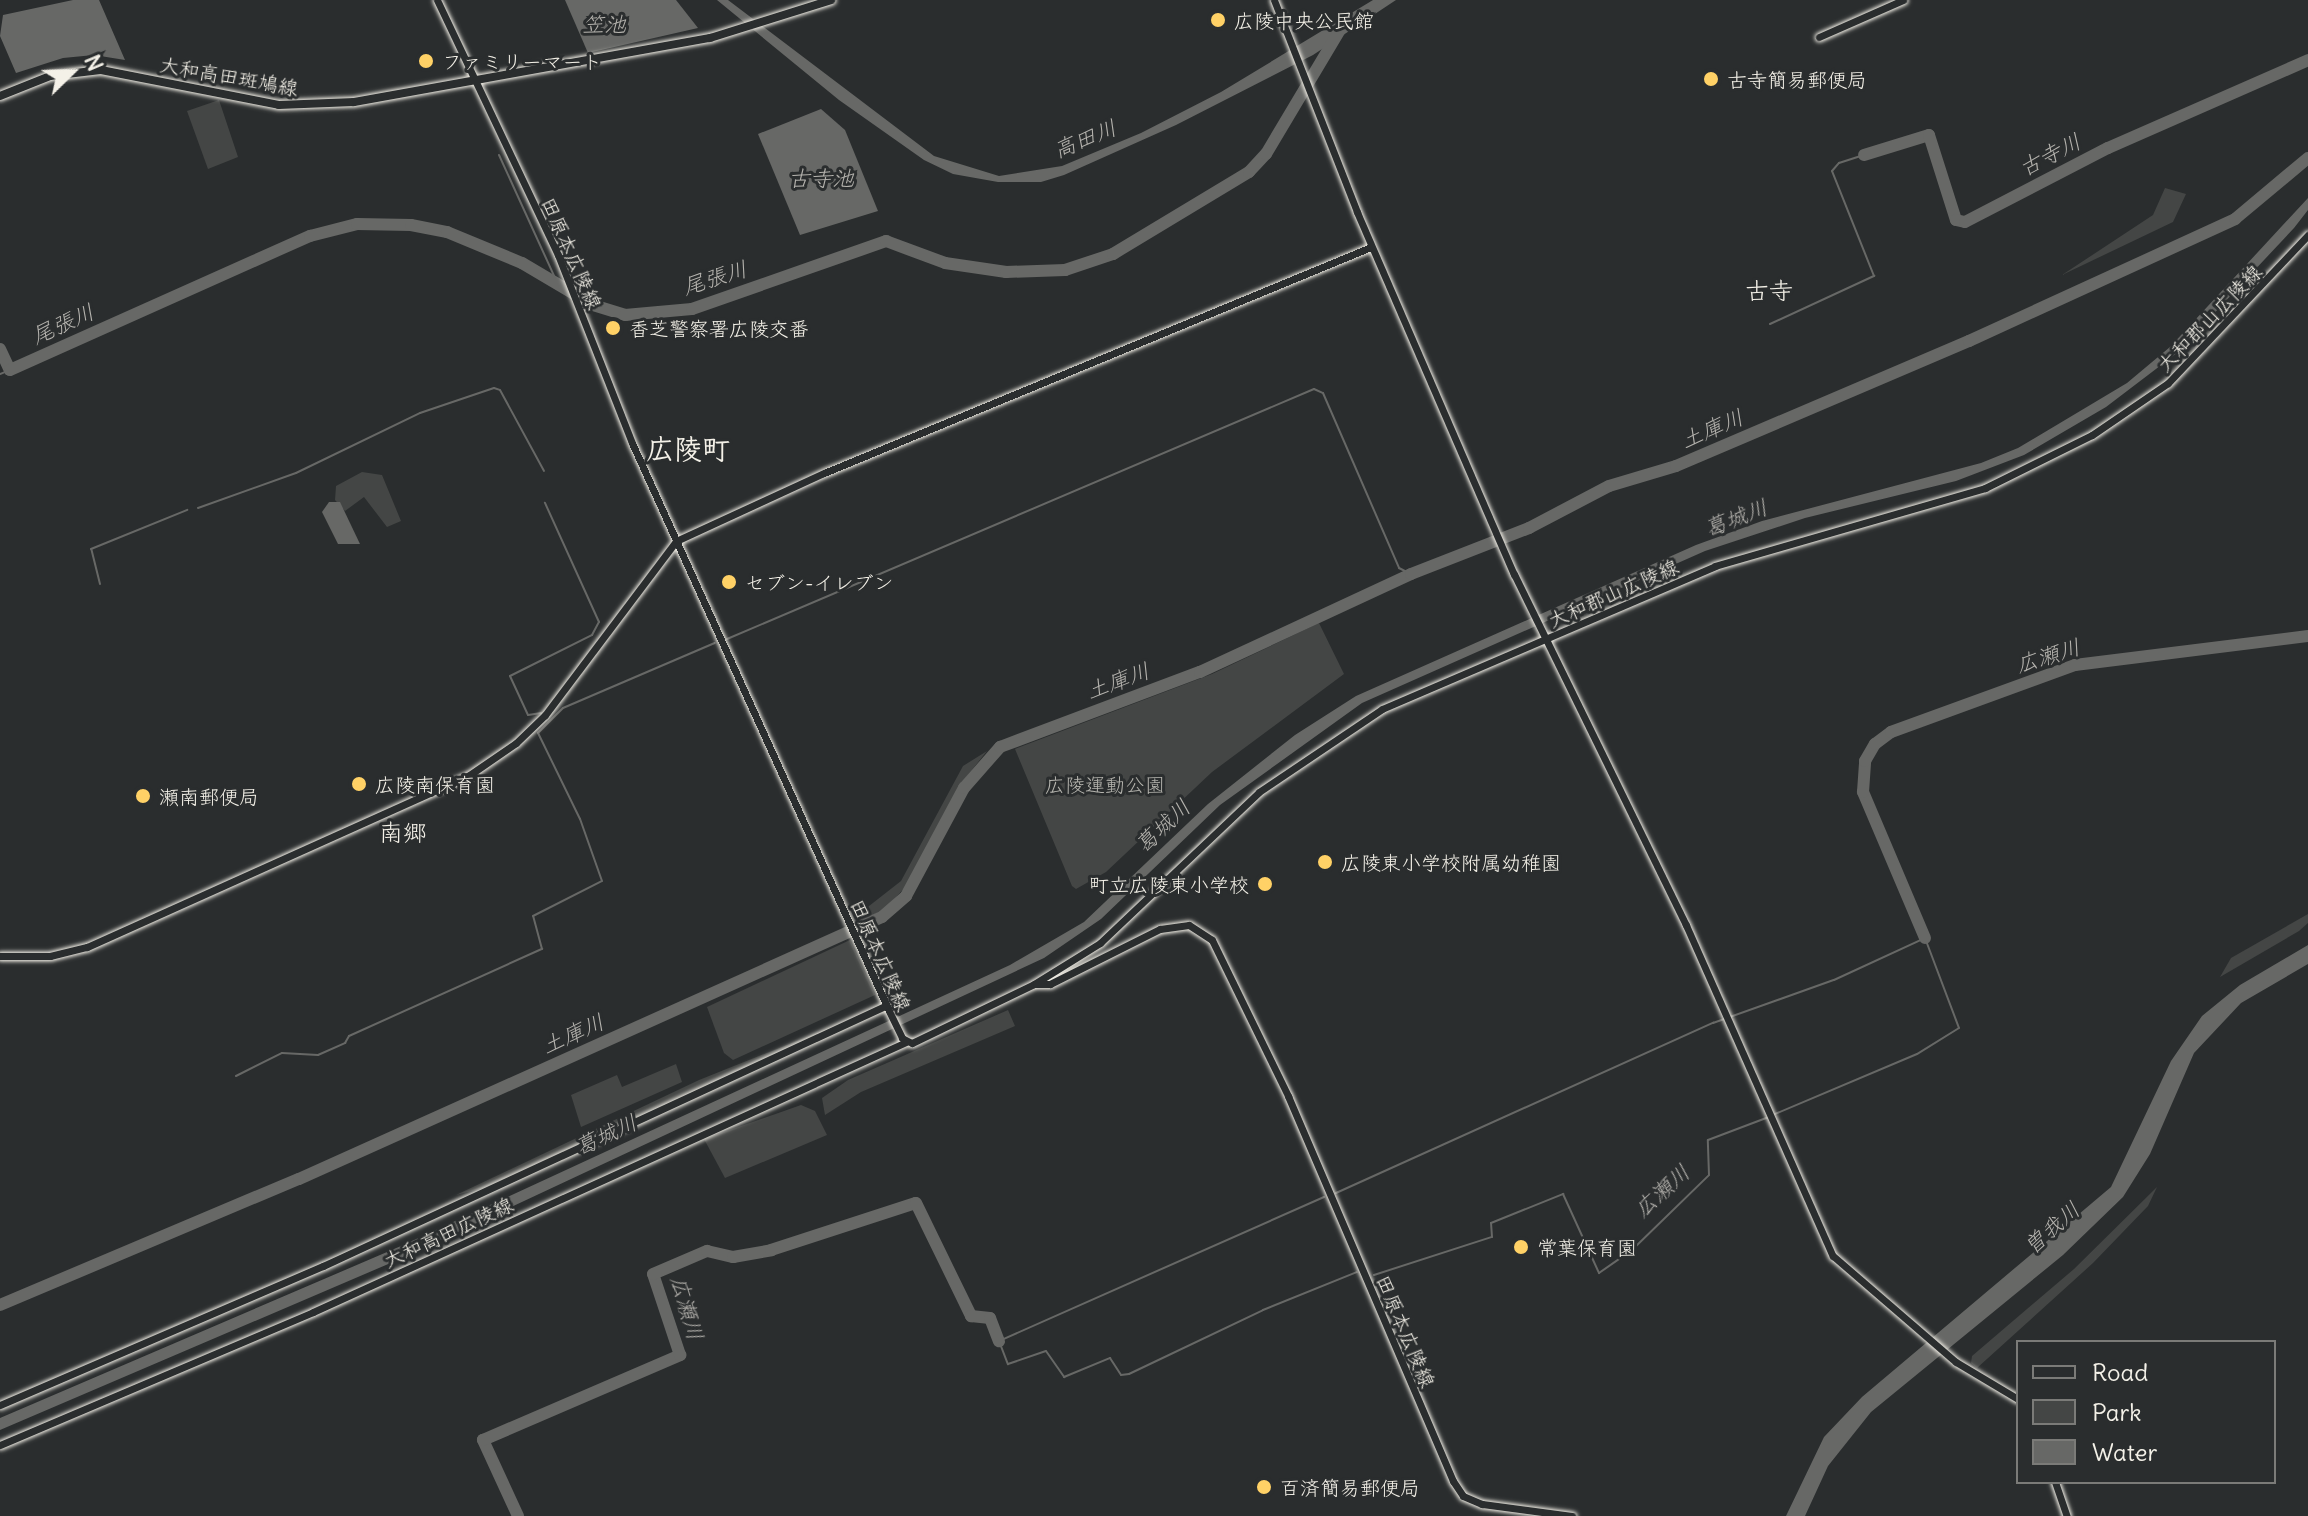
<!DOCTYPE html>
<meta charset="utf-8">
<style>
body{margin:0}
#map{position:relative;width:2308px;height:1516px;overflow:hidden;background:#2a2d2e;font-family:Delius,"Klee One",sans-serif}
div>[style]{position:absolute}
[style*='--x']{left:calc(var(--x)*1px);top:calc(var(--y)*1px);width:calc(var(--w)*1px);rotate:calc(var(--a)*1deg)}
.green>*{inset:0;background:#444645}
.water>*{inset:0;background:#676866}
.stream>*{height:2px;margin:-1px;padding:0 1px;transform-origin:1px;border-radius:1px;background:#676866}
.river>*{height:12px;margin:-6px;padding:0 6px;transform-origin:6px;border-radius:6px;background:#676866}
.roads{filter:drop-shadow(0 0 2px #f4f1e8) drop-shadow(0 0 2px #f4f1e8)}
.secondary>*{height:7px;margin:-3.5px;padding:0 3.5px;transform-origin:3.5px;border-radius:3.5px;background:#2a2d2e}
.primary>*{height:8px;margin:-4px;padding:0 4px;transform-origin:4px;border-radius:4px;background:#2a2d2e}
.dots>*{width:22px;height:22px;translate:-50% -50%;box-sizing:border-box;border:4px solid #2a2d2e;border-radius:50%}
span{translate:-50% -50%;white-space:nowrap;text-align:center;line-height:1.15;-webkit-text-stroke:6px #2a2d2e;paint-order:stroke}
.poi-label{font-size:20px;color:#f4f1e8}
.left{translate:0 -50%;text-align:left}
.right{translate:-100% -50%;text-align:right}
.street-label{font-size:20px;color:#f4f1e8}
.park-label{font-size:20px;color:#b6b5af}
.water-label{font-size:22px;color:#b5b3ae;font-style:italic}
.quarter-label{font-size:24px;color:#f4f1e8}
.district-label{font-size:28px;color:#f4f1e8;font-weight:700}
.legend{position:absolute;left:2016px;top:1340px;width:260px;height:144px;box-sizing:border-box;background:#2a2d2e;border:2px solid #7b7b78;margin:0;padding:10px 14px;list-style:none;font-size:24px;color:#f4f1e8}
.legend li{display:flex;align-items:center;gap:16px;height:40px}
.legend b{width:40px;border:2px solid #7b7b78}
.north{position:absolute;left:32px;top:32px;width:80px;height:80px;-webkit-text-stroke:6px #2a2d2e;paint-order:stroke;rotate:67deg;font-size:22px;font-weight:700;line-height:32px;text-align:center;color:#f4f1e8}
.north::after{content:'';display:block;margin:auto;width:28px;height:36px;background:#f4f1e8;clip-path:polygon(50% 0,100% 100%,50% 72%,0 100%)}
</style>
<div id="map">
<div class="green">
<i style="clip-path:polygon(219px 100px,238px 157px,208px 169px,187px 111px)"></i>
<i style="clip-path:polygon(2165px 188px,2186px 194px,2173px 222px,2062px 275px,2153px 215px)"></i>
<i style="clip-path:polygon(362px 472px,382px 475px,401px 521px,387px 527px,364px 497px,345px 511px,335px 500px,336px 486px)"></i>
<i style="clip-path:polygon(1319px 623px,1344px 674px,1212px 772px,1106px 872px,1076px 889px,1072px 886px,1015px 749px,1212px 674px)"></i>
<i style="clip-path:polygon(987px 751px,959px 786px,908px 884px,886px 908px,858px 923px,855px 917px,901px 881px,963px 766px)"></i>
<i style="clip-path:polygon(2308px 914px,2308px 923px,2299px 931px,2220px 977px,2231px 958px)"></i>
<i style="clip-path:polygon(850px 940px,875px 995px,733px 1060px,724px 1053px,707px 1007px)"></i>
<i style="clip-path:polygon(1008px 1010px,1015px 1026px,861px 1092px,825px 1115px,822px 1098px,848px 1080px)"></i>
<i style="clip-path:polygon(852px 1019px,483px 1188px,456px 1195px,699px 1080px)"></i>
<i style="clip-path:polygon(676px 1064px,682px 1082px,581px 1127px,571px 1095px,617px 1075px,622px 1087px)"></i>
<i style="clip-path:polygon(801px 1105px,815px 1111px,827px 1135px,725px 1178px,704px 1139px)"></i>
<i style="clip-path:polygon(2157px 1187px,2148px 1206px,2093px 1263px,1977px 1368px,1971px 1363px,1972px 1356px,2074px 1269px)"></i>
</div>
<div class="water">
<i style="clip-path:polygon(73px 0,99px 0,125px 60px,94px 55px,63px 58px,16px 73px,0 36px,3px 15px)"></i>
<i style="clip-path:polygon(565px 0,676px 0,698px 28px,588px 53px)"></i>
<i style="clip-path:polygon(717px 0,728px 0,934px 156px,999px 176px,1062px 166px,1141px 133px,1221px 92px,1373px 0,1396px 0,1313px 55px,1176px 125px,1064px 175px,1041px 182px,998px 182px,953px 174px,924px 160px,839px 100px)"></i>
<i style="clip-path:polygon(821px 109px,845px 130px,878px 211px,800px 235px,758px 134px)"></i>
<i style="clip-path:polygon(2308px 198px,2308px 210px,2294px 228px,2177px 353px,2106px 407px,2024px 455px,1956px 481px,1805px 518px,1705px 551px,1362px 703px,1220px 805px,1101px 919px,1044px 958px,400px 1259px,0 1430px,0 1418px,401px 1246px,1010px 965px,1084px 922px,1208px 804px,1295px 735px,1356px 696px,1696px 545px,1762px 521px,1981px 463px,2018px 448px,2127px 383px,2170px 347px)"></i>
<i style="clip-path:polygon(329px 502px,340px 502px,360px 544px,338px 544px,322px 512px)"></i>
<i style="clip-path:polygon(2308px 945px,2308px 964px,2241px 1003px,2194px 1053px,2150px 1154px,2123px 1197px,2063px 1255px,1871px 1412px,1828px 1466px,1805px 1516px,1786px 1516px,1824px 1437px,1862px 1397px,2111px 1187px,2171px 1061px,2202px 1016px,2240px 985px)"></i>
</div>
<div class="stream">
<i style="--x:499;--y:155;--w:140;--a:65.5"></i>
<i style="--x:1770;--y:324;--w:115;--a:-24.8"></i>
<i style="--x:1874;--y:276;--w:113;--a:-111.8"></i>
<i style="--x:1832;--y:171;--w:11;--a:-49"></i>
<i style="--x:1839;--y:163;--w:26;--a:-18"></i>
<i style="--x:0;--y:374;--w:11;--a:-22"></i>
<i style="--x:198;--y:508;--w:104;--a:-19.7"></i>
<i style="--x:296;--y:473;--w:138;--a:-25.8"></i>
<i style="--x:420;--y:413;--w:78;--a:-18.7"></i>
<i style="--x:494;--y:388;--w:6;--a:18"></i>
<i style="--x:500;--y:390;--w:92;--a:61.5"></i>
<i style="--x:100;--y:584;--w:36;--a:-104"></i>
<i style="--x:91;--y:549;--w:104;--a:-22.1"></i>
<i style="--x:727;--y:639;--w:638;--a:-23.07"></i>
<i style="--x:1314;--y:389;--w:10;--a:24"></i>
<i style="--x:1323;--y:393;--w:191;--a:66.5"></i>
<i style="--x:1399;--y:568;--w:13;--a:27"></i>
<i style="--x:541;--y:713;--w:13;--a:171"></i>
<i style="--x:528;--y:715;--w:43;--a:-114.8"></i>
<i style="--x:510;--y:676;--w:92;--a:-26.6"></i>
<i style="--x:592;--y:635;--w:15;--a:-62"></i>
<i style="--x:599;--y:622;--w:131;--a:-114.4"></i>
<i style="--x:236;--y:1076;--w:51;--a:-26.6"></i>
<i style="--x:282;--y:1053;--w:36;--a:3"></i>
<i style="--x:318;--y:1055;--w:30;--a:-24"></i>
<i style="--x:345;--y:1043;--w:8;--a:-60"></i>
<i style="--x:349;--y:1036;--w:212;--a:-24.3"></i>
<i style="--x:542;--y:949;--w:34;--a:-105"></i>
<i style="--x:533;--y:916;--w:77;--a:-26.9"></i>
<i style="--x:602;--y:881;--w:66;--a:-109.5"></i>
<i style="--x:580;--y:819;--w:96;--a:-116"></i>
<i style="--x:538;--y:733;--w:35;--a:-45"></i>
<i style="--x:563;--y:708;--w:165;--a:-23.2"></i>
<i style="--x:1336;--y:1193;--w:414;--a:-24.3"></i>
<i style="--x:1713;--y:1023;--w:128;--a:-19.6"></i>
<i style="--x:1834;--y:980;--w:100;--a:-24.8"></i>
<i style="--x:1925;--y:938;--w:96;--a:69.3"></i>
<i style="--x:1959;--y:1028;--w:49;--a:148.2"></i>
<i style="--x:1917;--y:1054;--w:154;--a:157.1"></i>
<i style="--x:1324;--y:1197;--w:355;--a:156.1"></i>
<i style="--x:999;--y:1341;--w:25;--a:69"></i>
<i style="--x:1008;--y:1364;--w:40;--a:-18.9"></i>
<i style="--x:1046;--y:1351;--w:32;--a:55"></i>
<i style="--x:1064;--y:1377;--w:50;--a:-22.4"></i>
<i style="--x:1110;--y:1358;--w:20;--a:57"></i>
<i style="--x:1121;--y:1375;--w:8;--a:-7"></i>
<i style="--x:1129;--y:1374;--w:148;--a:-25.5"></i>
<i style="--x:1263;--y:1310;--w:101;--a:-22"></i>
<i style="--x:1374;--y:1275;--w:124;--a:-17.9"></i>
<i style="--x:1492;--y:1237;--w:14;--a:-94"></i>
<i style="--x:1491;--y:1223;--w:78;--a:-21.9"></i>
<i style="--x:1563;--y:1194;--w:87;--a:65.5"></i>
<i style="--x:1599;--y:1273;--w:40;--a:-34.9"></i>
<i style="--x:1632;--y:1250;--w:107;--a:-44.2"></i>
<i style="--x:1709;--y:1175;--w:35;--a:-92"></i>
<i style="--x:1708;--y:1140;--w:65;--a:-20.7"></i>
</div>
<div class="river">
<i style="--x:1864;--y:155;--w:68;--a:-17.1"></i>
<i style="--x:1929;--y:135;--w:89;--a:72.4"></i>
<i style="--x:1956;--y:220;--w:9;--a:13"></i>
<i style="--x:1965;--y:222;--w:161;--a:-27.4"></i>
<i style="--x:2108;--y:148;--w:219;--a:-23.7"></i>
<i style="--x:0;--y:349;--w:23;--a:65"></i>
<i style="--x:10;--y:370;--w:329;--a:-24.1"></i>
<i style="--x:310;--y:236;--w:49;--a:-14.3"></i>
<i style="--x:357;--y:224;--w:54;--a:1.1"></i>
<i style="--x:411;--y:225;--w:37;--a:11"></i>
<i style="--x:447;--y:232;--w:81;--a:22.5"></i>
<i style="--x:522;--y:263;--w:82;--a:30.6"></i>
<i style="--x:593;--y:305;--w:34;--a:17"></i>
<i style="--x:625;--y:315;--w:67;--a:-5.1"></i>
<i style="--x:692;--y:309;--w:206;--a:-19.3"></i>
<i style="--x:886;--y:241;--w:63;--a:20.4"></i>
<i style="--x:945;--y:263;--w:62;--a:8.4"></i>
<i style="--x:1006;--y:272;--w:59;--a:-1.9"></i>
<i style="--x:1065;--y:270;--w:51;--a:-18.4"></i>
<i style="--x:1113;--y:254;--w:159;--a:-31.1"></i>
<i style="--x:1249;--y:172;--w:25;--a:-47"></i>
<i style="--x:1266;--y:154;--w:147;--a:-59.2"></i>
<i style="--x:1925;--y:938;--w:159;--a:-113"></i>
<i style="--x:1863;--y:792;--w:31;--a:-86"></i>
<i style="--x:1865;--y:761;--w:20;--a:-60"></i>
<i style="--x:1875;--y:744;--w:20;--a:-37"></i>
<i style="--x:1891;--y:732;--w:196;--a:-20"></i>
<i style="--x:2075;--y:665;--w:235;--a:-7.1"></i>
<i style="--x:0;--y:1305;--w:324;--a:-22.9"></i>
<i style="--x:299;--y:1179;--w:639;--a:-24.2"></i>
<i style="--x:882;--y:917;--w:32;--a:-41"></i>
<i style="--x:906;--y:896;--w:123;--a:-61.8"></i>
<i style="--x:964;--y:788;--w:55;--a:-48.7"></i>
<i style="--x:1000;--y:747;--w:214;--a:-20.6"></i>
<i style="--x:1200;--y:672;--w:233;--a:-24.9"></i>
<i style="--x:1411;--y:574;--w:127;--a:-21.3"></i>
<i style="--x:1529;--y:528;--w:90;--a:-27.7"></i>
<i style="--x:1609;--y:486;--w:70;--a:-16.6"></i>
<i style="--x:1676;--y:466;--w:319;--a:-23.1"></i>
<i style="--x:1969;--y:341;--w:293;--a:-24.6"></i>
<i style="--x:2235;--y:219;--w:95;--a:-39.9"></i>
<i style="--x:518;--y:1516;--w:84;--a:-114.7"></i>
<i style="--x:483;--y:1440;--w:215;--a:-23.3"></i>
<i style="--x:680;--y:1355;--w:85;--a:-108.4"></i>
<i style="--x:653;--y:1274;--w:59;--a:-23.1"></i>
<i style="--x:707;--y:1251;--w:27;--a:13"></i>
<i style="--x:733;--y:1257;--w:39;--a:-10"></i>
<i style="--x:771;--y:1250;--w:152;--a:-18"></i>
<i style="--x:916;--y:1203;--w:126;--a:64"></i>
<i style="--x:971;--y:1316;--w:19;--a:6"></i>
<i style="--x:990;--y:1318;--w:25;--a:69"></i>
</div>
<div class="roads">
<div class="secondary">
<i style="--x:437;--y:0;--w:282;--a:64.6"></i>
<i style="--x:558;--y:255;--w:202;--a:68.5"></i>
<i style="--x:632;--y:443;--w:623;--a:65.65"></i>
<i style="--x:889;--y:1011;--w:30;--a:64"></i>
<i style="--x:902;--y:1038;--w:11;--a:27"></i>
<i style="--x:912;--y:1043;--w:136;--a:-25.8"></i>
<i style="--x:1034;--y:984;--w:78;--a:-31.8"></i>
<i style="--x:1100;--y:943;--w:219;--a:-43.5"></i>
<i style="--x:1259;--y:792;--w:148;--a:-34"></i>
<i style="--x:1382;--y:709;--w:362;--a:-23.2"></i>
<i style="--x:1715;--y:566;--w:281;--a:-16.1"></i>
<i style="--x:1985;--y:488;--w:119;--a:-26.4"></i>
<i style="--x:2092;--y:435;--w:92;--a:-34.4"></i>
<i style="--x:2168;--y:383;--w:204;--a:-46.6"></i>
<i style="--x:1274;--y:0;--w:228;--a:68.6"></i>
<i style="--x:1357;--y:212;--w:395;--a:66.6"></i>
<i style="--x:1514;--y:574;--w:391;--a:63.9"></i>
<i style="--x:1686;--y:925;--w:362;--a:66.1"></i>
<i style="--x:1833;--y:1256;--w:162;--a:40.8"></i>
<i style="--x:1956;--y:1362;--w:72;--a:30.8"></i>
<i style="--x:1819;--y:37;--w:92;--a:-23.8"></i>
<i style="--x:0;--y:956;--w:50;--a:0"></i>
<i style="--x:50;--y:956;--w:38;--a:-14"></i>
<i style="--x:87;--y:947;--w:418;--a:-24.2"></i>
<i style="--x:468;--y:776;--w:58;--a:-34.5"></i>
<i style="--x:516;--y:743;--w:40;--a:-44"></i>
<i style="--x:545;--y:715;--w:218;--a:-53"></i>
<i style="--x:676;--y:541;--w:163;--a:-24.7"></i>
<i style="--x:824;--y:473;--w:592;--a:-22.45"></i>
<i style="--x:1036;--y:984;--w:14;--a:0"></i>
<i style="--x:1050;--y:984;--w:123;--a:-26.6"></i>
<i style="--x:1160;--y:929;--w:29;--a:-8"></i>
<i style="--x:1189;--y:925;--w:27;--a:33"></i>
<i style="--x:1212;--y:940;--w:174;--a:64"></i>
<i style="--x:1288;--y:1096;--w:419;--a:66.8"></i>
<i style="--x:1453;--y:1481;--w:18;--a:56"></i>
<i style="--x:1463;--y:1496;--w:21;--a:23"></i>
<i style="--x:1482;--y:1504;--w:91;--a:7.6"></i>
<i style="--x:0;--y:1405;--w:352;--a:-23.3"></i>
<i style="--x:323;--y:1266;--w:621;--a:-24.83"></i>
<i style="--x:0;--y:1445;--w:340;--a:-23"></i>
<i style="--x:313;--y:1312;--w:652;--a:-24.48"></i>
<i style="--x:2055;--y:1482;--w:36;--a:71"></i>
</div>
<div class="primary">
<i style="--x:0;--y:96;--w:54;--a:-21.8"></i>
<i style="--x:50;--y:76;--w:51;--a:-6.7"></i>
<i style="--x:101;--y:70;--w:181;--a:11.1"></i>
<i style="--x:279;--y:105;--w:75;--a:-2.3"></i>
<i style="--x:354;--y:102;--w:362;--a:-10.2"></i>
<i style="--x:710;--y:38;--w:127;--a:-17.4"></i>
</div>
</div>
<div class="dots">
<i style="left:1218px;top:20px;background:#ffd166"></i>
<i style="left:426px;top:61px;background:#ffd166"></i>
<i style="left:1711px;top:79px;background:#ffd166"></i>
<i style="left:613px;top:328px;background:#ffd166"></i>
<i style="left:729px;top:582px;background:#ffd166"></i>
<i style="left:359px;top:784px;background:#ffd166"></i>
<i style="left:143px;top:796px;background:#ffd166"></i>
<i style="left:1325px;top:862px;background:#ffd166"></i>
<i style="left:1265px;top:884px;background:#ffd166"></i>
<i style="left:1521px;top:1247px;background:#ffd166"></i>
<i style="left:1264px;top:1487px;background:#ffd166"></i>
</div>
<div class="poi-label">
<span class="left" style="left:1234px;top:20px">広陵中央公民館</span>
<span class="left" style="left:442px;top:61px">ファミリーマート</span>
<span class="left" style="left:1727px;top:79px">古寺簡易郵便局</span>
<span class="left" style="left:629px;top:328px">香芝警察署広陵交番</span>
<span class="left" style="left:745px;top:582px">セブン-イレブン</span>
<span class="left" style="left:375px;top:784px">広陵南保育園</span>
<span class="left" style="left:159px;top:796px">瀬南郵便局</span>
<span class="left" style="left:1341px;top:862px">広陵東小学校附属幼稚園</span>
<span class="right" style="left:1249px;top:884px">町立広陵東小学校</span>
<span class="left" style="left:1537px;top:1247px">常葉保育園</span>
<span class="left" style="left:1280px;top:1487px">百済簡易郵便局</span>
</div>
<div class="street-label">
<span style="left:229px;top:76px;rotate:10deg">大和高田斑鳩線</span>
<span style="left:572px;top:253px;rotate:66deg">田原本広陵線</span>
<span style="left:2209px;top:318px;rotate:-46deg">大和郡山広陵線</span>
<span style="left:1613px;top:593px;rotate:-24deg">大和郡山広陵線</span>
<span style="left:881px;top:955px;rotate:66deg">田原本広陵線</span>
<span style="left:448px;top:1232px;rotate:-25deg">大和高田広陵線</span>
<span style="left:1406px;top:1331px;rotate:67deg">田原本広陵線</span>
</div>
<div class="park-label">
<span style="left:1105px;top:784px">広陵運動公園</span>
</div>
<div class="water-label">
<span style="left:604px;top:25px">笠池</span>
<span style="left:1085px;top:139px;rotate:-22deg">高田川</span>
<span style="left:2050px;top:155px;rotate:-27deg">古寺川</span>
<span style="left:821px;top:179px">古寺池</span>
<span style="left:715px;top:278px;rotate:-17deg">尾張川</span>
<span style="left:63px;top:324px;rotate:-24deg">尾張川</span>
<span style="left:1712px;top:429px;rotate:-23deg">土庫川</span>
<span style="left:1736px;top:518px;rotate:-21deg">葛城川</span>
<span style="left:2048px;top:656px;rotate:-17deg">広瀬川</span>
<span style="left:1118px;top:681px;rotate:-20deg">土庫川</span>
<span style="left:1163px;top:826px;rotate:-43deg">葛城川</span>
<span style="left:573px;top:1034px;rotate:-24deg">土庫川</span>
<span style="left:606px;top:1135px;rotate:-25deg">葛城川</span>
<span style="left:1662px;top:1191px;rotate:-42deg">広瀬川</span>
<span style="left:2052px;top:1228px;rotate:-41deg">曽我川</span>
<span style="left:687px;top:1308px;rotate:74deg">広瀬川</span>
</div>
<div class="quarter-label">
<span style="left:1769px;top:291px">古寺</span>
<span style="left:403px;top:833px">南郷</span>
</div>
<div class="district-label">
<span style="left:688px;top:449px">広陵町</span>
</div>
<ul class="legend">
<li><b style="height:10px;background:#2a2d2e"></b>Road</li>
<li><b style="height:22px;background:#444645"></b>Park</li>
<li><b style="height:22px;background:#676866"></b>Water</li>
</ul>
<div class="north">N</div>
</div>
